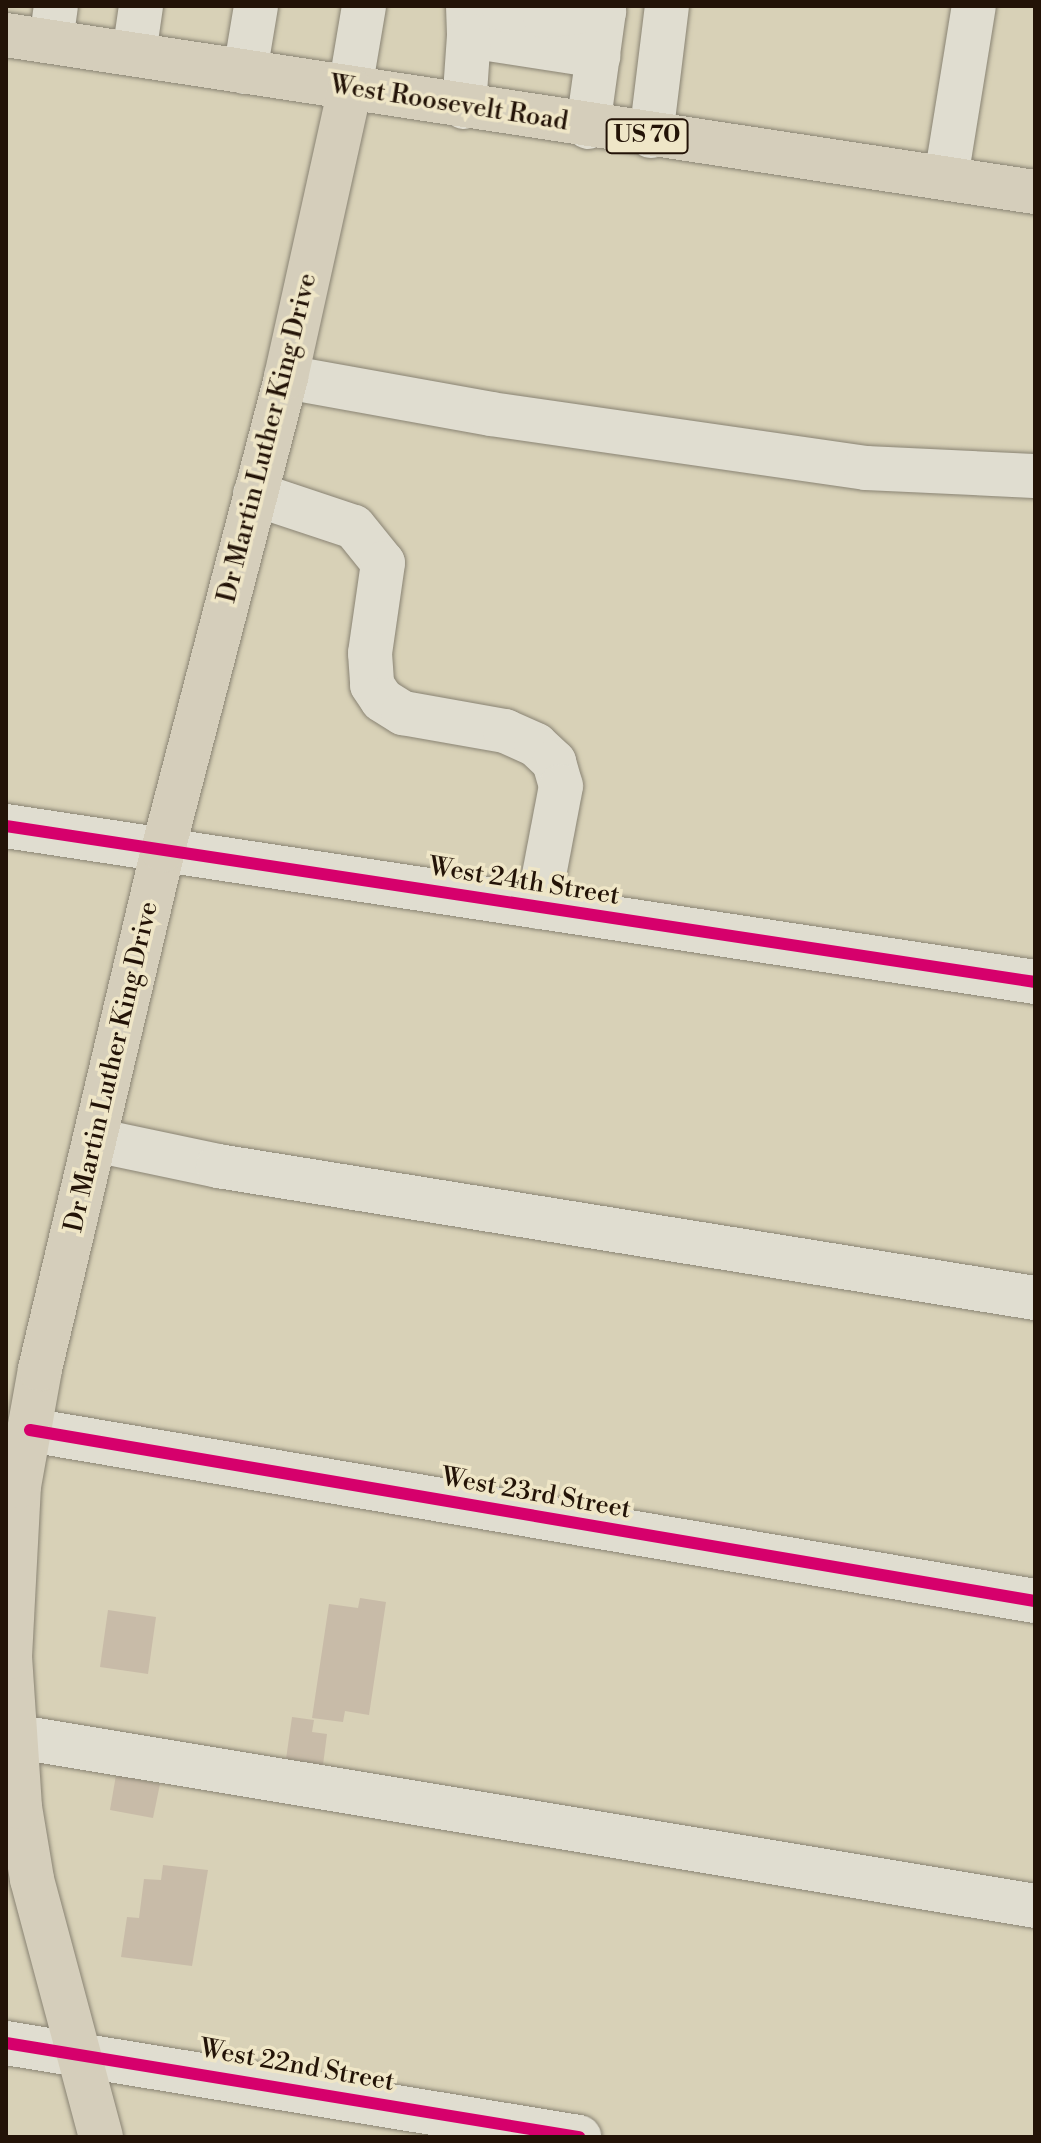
<!DOCTYPE html>
<style>
body{margin:0}
#map{position:relative;width:1041px;height:2143px;overflow:hidden;background:#d8d1b7;font-family:"Libre Bodoni",serif}
div>[style]{position:absolute}
[style*='--x']{left:calc(var(--x)*1px);top:calc(var(--y)*1px);width:calc(var(--w)*1px);rotate:calc(var(--a)*1deg)}
.building>*{inset:0;background:#c8bba8}
.roads{filter:drop-shadow(0 0 2px #898373) drop-shadow(0 0 2px #898373)}
.minor>*{height:44px;margin:-22px;padding:0 22px;transform-origin:22px;border-radius:22px;background:#e0ddd0}
.major>*{height:44px;margin:-22px;padding:0 22px;transform-origin:22px;border-radius:22px;background:#d5cebb}
.cycleway>*{height:12px;margin:-6px;padding:0 6px;transform-origin:6px;border-radius:6px;background:#d6006c}
span{translate:-50% -50%;white-space:nowrap;text-align:center;line-height:1.15;-webkit-text-stroke:7px #efe6c7;paint-order:stroke}
.shield-label span{padding:2px 6px;background:#efe6c7;border:2px solid;border-radius:6px;-webkit-text-stroke-width:0}
.shield-label{font-size:24px;color:#231307;font-weight:700}
.street-label{font-size:26px;color:#231307}
.frame{position:absolute;inset:0;border:8px solid #231307;pointer-events:none}
</style>
<div id="map">
<div class="building">
<i style="clip-path:polygon(360px 1598px,386px 1602px,369px 1715px,345px 1711px,343px 1722px,312px 1718px,329px 1604px,358px 1608px)"></i>
<i style="clip-path:polygon(108px 1610px,156px 1617px,148px 1674px,100px 1667px)"></i>
<i style="clip-path:polygon(292px 1717px,314px 1720px,312px 1732px,327px 1734px,323px 1765px,286px 1759px)"></i>
<i style="clip-path:polygon(116px 1775px,160px 1784px,153px 1818px,110px 1810px)"></i>
<i style="clip-path:polygon(163px 1865px,208px 1870px,192px 1966px,121px 1957px,127px 1917px,139px 1918px,144px 1879px,161px 1880px)"></i>
</div>
<div class="roads">
<div class="minor">
<i style="--x:468;--y:6;--w:30;--a:88"></i>
<i style="--x:469;--y:36;--w:131;--a:8.8"></i>
<i style="--x:503;--y:6;--w:7;--a:45"></i>
<i style="--x:586;--y:6;--w:19;--a:16"></i>
<i style="--x:604;--y:11;--w:117;--a:97.9"></i>
<i style="--x:545;--y:16;--w:47;--a:-7.3"></i>
<i style="--x:51;--y:41;--w:35;--a:-82"></i>
<i style="--x:134;--y:54;--w:49;--a:-81.7"></i>
<i style="--x:245;--y:72;--w:67;--a:-80.5"></i>
<i style="--x:350;--y:89;--w:84;--a:-80.4"></i>
<i style="--x:464;--y:107;--w:71;--a:-86"></i>
<i style="--x:651;--y:136;--w:131;--a:-83"></i>
<i style="--x:946;--y:178;--w:174;--a:-80.8"></i>
<i style="--x:286;--y:377;--w:208;--a:10.2"></i>
<i style="--x:491;--y:414;--w:379;--a:8.2"></i>
<i style="--x:866;--y:468;--w:168;--a:2.7"></i>
<i style="--x:255;--y:494;--w:104;--a:18.4"></i>
<i style="--x:354;--y:527;--w:46;--a:51.1"></i>
<i style="--x:383;--y:563;--w:91;--a:98.2"></i>
<i style="--x:370;--y:653;--w:32;--a:86"></i>
<i style="--x:372;--y:685;--w:18;--a:56"></i>
<i style="--x:382;--y:700;--w:25;--a:32"></i>
<i style="--x:403;--y:713;--w:104;--a:10"></i>
<i style="--x:505;--y:731;--w:34;--a:24"></i>
<i style="--x:536;--y:745;--w:25;--a:43"></i>
<i style="--x:554;--y:762;--w:25;--a:74"></i>
<i style="--x:561;--y:786;--w:123;--a:100.8"></i>
<i style="--x:6;--y:826;--w:1041;--a:8.62"></i>
<i style="--x:95;--y:1140;--w:126;--a:11.9"></i>
<i style="--x:218;--y:1166;--w:828;--a:9.18"></i>
<i style="--x:30;--y:1430;--w:1019;--a:9.66"></i>
<i style="--x:13;--y:1736;--w:1036;--a:9.44"></i>
<i style="--x:6;--y:2043;--w:581;--a:9.32"></i>
</div>
<div class="major">
<i style="--x:6;--y:35;--w:1041;--a:8.68"></i>
<i style="--x:101;--y:2137;--w:267;--a:-105"></i>
<i style="--x:32;--y:1879;--w:73;--a:-99.5"></i>
<i style="--x:20;--y:1807;--w:150;--a:-93.8"></i>
<i style="--x:10;--y:1657;--w:171;--a:-87"></i>
<i style="--x:19;--y:1486;--w:119;--a:-79.8"></i>
<i style="--x:40;--y:1369;--w:533;--a:-76.67"></i>
<i style="--x:163;--y:850;--w:489;--a:-75.4"></i>
<i style="--x:286;--y:377;--w:295;--a:-77.5"></i>
</div>
</div>
<div class="cycleway">
<i style="--x:6;--y:826;--w:1041;--a:8.62"></i>
<i style="--x:30;--y:1430;--w:1019;--a:9.66"></i>
<i style="--x:6;--y:2043;--w:581;--a:9.32"></i>
</div>
<div class="shield-label">
<span style="left:647px;top:136px">US 70</span>
</div>
<div class="street-label">
<span style="left:449px;top:104px;rotate:9deg">West Roosevelt Road</span>
<span style="left:268px;top:438px;rotate:-76deg">Dr Martin Luther King Drive</span>
<span style="left:524px;top:882px;rotate:9deg">West 24th Street</span>
<span style="left:112px;top:1067px;rotate:-77deg">Dr Martin Luther King Drive</span>
<span style="left:536px;top:1494px;rotate:10deg">West 23rd Street</span>
<span style="left:297px;top:2066px;rotate:10deg">West 22nd Street</span>
</div>
<div class="frame"></div>
</div>
